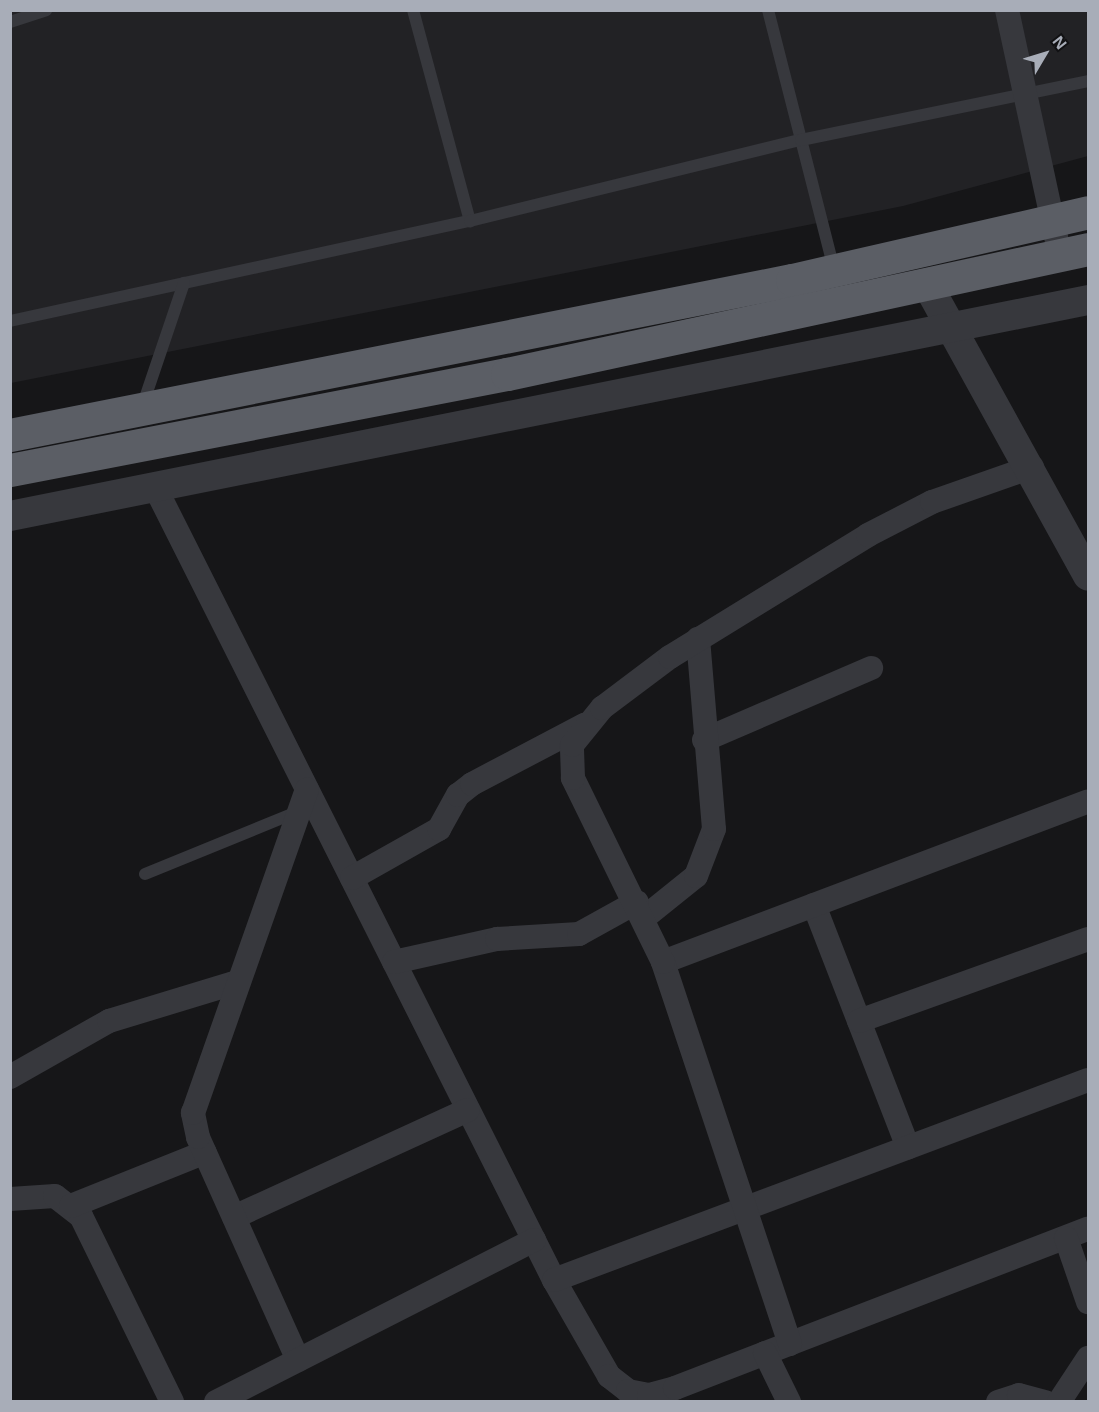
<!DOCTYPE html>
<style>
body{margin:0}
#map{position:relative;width:1099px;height:1412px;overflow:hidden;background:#161618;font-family:Helvetica,sans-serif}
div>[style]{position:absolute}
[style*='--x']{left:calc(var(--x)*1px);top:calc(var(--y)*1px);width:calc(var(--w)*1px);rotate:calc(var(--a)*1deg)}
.built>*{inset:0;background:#222225}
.service>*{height:12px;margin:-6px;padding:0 6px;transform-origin:6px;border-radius:6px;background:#37383d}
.minor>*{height:24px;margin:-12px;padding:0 12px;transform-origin:12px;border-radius:12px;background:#37383d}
.tertiary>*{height:30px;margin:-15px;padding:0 15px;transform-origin:15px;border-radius:15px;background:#37383d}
.trunk>*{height:33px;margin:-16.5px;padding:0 16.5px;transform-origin:16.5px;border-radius:16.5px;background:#5b5e65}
span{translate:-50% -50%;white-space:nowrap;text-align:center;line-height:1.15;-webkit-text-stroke:5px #111113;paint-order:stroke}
.frame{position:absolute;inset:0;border:12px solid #a8adb8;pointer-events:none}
.north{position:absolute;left:1015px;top:24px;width:60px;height:60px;-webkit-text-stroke:4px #111113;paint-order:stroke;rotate:52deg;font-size:16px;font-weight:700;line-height:24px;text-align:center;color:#a8adb8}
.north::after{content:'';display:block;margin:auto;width:21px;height:27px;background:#a8adb8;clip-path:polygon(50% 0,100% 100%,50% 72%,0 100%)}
</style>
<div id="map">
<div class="built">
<i style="clip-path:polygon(11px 11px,1088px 11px,1088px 156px,903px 206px,11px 383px)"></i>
</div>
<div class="service">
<i style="--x:413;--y:10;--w:219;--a:74.9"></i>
<i style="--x:768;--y:10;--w:266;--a:75.7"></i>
<i style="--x:10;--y:22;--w:38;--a:-18"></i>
<i style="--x:10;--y:321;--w:471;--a:-12.3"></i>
<i style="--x:470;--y:221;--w:341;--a:-13.8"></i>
<i style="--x:801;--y:140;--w:293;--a:-11.6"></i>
<i style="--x:143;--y:404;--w:128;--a:-71.3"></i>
<i style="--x:145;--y:874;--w:166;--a:-22.2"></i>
</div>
<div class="minor">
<i style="--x:1007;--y:10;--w:252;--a:77.8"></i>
<i style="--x:155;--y:487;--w:888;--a:63.29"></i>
<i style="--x:554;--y:1280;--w:111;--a:60.2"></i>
<i style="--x:609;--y:1376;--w:24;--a:38"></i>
<i style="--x:628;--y:1391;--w:21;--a:11"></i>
<i style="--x:649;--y:1395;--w:27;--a:-15"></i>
<i style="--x:675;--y:1388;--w:443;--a:-21.1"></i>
<i style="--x:704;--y:740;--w:182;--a:-23.3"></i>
<i style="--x:352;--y:878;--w:100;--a:-29.4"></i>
<i style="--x:439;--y:829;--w:39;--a:-61"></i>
<i style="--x:458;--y:795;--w:18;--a:-38"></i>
<i style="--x:472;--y:784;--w:127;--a:-27.8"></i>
<i style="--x:814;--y:905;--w:260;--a:68.8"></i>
<i style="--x:645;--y:917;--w:65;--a:-38.8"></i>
<i style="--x:696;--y:876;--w:50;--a:-69"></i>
<i style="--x:714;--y:829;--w:191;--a:-94.8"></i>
<i style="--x:394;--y:962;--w:106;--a:-12.6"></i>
<i style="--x:497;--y:939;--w:82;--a:-3.5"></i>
<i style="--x:579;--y:934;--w:66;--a:-28.9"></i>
<i style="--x:663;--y:962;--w:454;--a:-20.7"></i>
<i style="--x:859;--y:1021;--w:243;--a:-19.7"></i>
<i style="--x:10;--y:1077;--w:114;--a:-29.5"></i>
<i style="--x:109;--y:1021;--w:134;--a:-16.9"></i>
<i style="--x:10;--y:1199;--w:45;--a:-3.8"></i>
<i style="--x:55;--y:1196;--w:33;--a:38"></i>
<i style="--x:81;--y:1216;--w:207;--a:63.9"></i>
<i style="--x:71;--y:1206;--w:144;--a:-21.9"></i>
<i style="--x:234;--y:1217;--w:257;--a:-24.6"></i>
<i style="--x:1066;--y:1238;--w:68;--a:71"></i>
<i style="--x:554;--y:1280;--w:570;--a:-20.53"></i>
<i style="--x:790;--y:1344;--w:403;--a:-108.4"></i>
<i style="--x:663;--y:962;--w:205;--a:-116.1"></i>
<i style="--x:573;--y:778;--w:33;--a:-92"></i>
<i style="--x:572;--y:745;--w:48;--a:-51"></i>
<i style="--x:602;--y:708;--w:85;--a:-36.9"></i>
<i style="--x:670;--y:657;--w:233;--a:-31.6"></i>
<i style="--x:868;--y:535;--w:72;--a:-27.3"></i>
<i style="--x:932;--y:502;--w:106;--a:-19.3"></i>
<i style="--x:765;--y:1353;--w:55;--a:63.9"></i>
<i style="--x:298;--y:1360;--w:244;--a:-114.2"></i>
<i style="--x:198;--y:1137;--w:25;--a:-102"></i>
<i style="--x:193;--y:1113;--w:343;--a:-70.6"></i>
<i style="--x:216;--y:1402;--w:357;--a:-27"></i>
<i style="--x:998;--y:1402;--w:22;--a:-18"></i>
<i style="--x:1019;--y:1395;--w:27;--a:15"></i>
<i style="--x:1059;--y:1402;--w:53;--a:-56.6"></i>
</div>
<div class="tertiary">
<i style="--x:927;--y:284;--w:333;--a:61.1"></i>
<i style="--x:10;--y:516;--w:1099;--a:-11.33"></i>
</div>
<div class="trunk">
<i style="--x:10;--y:435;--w:797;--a:-11.21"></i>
<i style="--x:792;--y:280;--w:304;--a:-12.9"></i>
<i style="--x:10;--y:470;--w:506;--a:-10.93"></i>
<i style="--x:507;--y:374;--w:594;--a:-12.14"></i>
</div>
<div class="frame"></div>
<div class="north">N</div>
</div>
